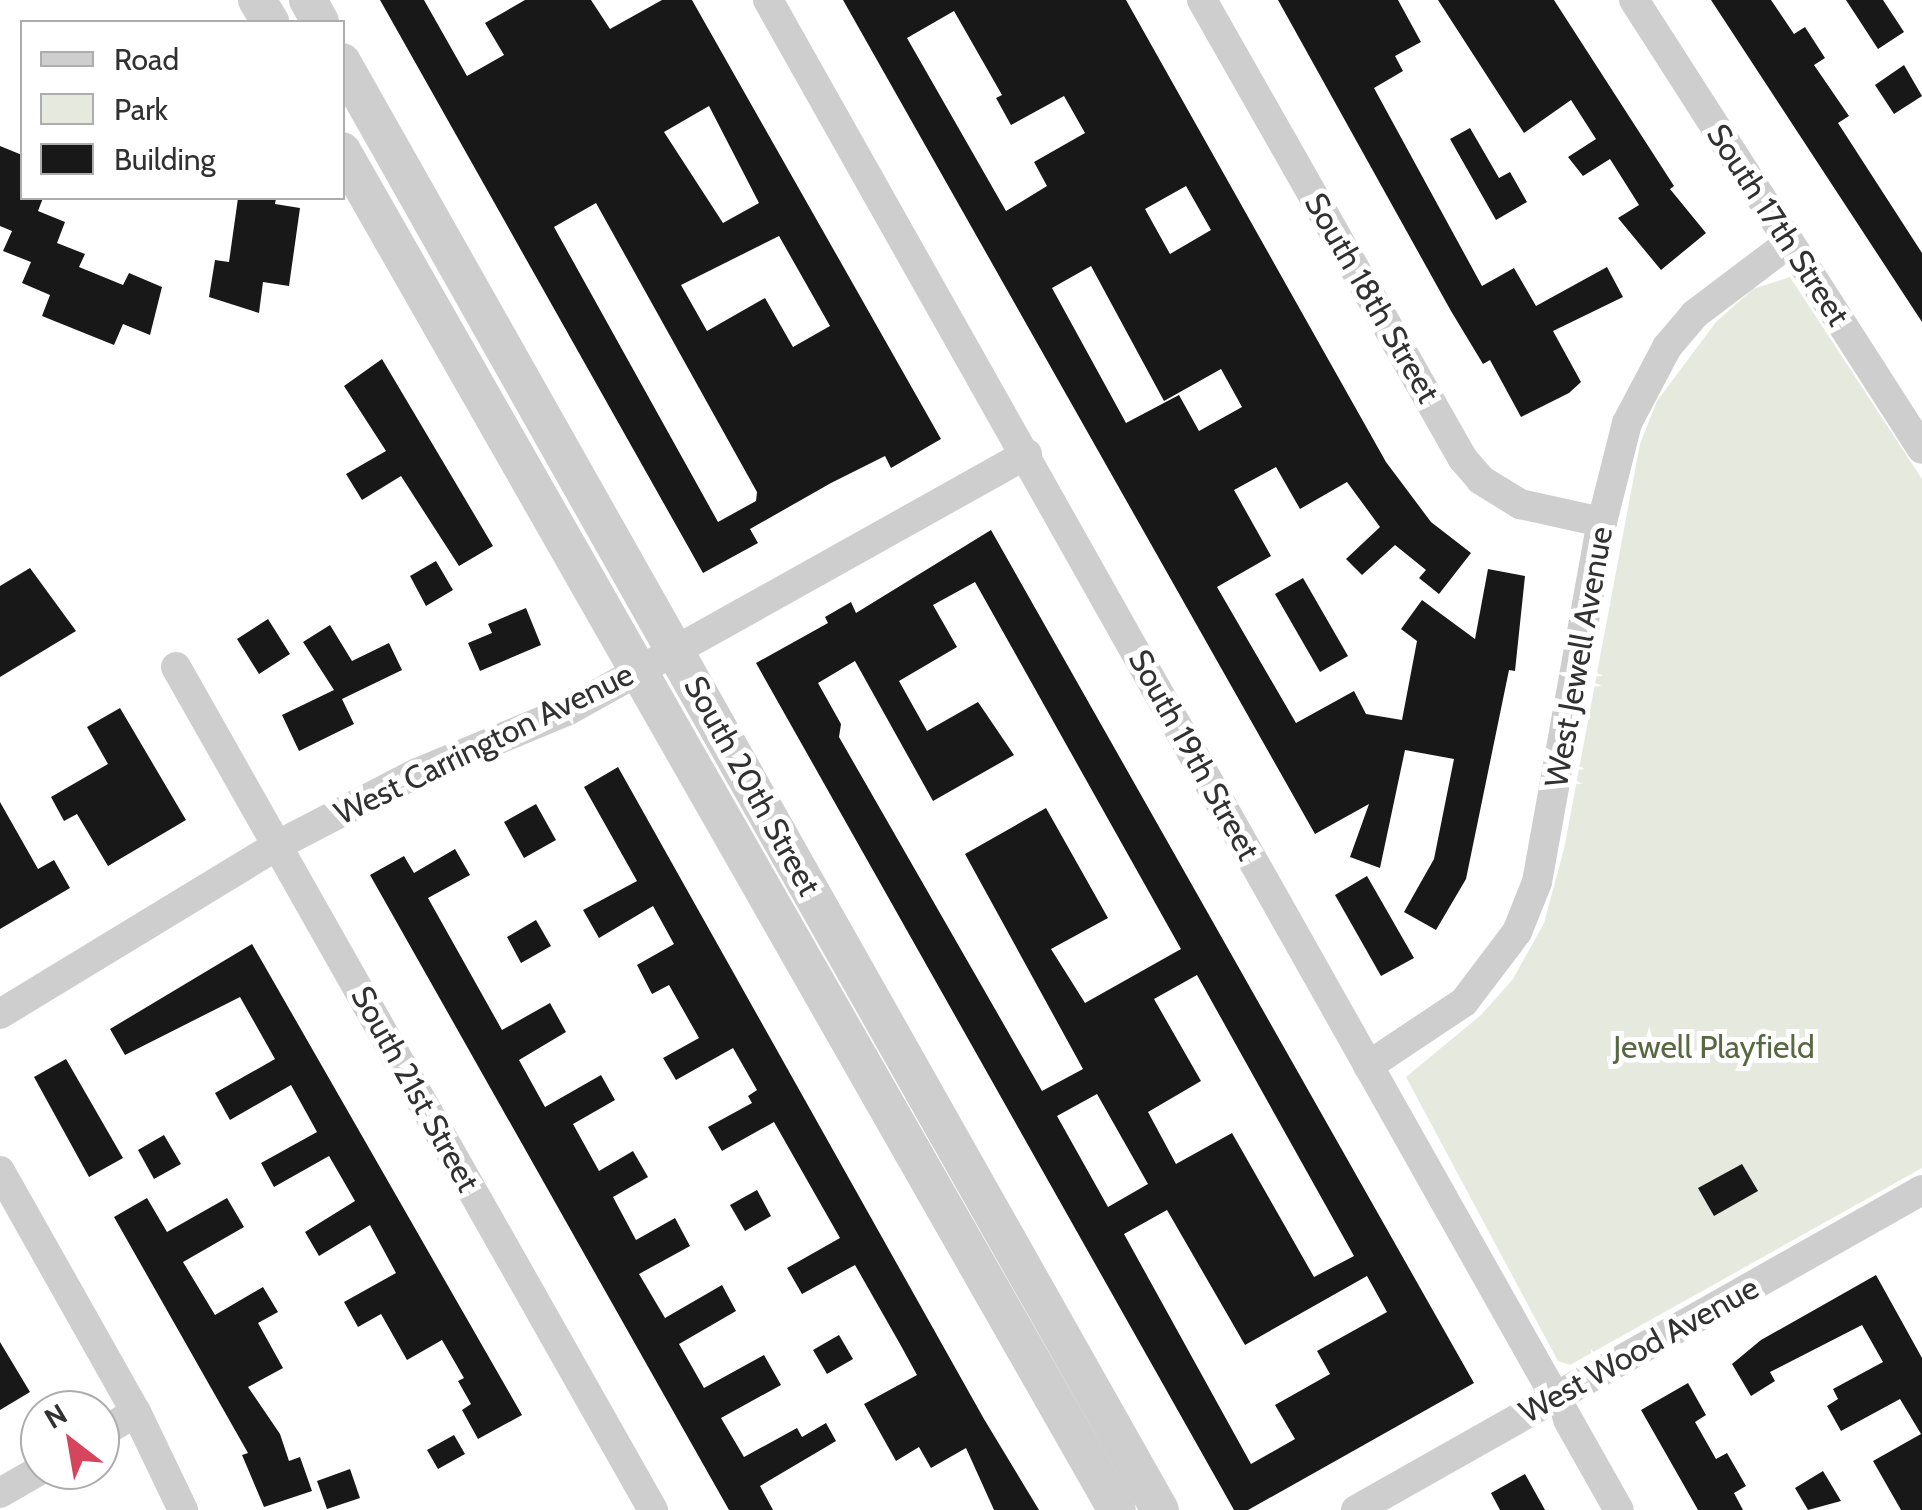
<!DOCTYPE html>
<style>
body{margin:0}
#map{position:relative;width:1922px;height:1510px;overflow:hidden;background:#fff;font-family:Cabin,sans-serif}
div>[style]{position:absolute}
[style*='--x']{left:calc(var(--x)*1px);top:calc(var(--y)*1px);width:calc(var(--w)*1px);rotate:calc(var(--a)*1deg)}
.green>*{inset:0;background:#e5e9de}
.building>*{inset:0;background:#181818}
.minor>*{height:30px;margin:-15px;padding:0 15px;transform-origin:15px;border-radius:15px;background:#cecece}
.tertiary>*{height:38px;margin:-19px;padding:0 19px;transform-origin:19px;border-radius:19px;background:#cecece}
span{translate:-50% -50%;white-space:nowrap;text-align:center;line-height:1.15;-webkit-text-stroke:10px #fff;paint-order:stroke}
.street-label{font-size:32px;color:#313131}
.park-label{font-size:32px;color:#586942}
.legend{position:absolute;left:20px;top:20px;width:325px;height:180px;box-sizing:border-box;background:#fff;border:2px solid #adadad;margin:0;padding:12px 18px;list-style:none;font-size:30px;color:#313131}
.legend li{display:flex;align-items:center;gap:20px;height:50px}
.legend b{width:50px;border:2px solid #adadad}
.north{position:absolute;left:20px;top:1390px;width:100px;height:100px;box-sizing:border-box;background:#fff;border:2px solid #adadad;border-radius:50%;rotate:329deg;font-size:28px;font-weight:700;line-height:40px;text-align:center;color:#313131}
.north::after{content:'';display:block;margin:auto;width:35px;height:45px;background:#d5465d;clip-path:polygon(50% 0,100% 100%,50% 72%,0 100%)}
</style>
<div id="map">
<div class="green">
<i style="clip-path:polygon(1790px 277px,1922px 479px,1922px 1168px,1570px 1365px,1558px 1361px,1406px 1077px,1481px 1015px,1513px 979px,1544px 923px,1564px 849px,1640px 444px,1657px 401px,1716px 322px,1753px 289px)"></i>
</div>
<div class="building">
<i style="clip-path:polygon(evenodd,380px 0,424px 0,467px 76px,504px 55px,485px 23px,525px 0,591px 0,610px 29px,662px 0,692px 0,941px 439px,891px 468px,885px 456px,831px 483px,750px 529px,758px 543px,703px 573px,380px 0,709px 106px,759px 203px,723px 223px,664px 132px,709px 106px,380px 0,596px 203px,757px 492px,756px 501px,718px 522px,554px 227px,596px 203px,380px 0,779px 236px,830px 326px,793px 347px,765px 298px,707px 331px,681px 285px,779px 236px)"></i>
<i style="clip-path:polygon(evenodd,843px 0,1126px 0,1386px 462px,1431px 522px,1471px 553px,1439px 594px,1419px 578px,1426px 570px,1395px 545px,1362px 575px,1346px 559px,1380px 527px,1347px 482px,1300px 509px,1276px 467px,1234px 490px,1271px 556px,1217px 587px,1296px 723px,1354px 691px,1366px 714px,1402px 720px,1417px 641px,1401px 629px,1422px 600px,1475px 639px,1488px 569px,1525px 576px,1515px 671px,1509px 670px,1466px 879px,1436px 930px,1404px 912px,1434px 859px,1454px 759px,1405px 750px,1380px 868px,1350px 857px,1369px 804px,1315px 834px,843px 0,954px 11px,1002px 95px,996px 98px,1011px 125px,1064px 96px,1085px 133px,1034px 162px,1047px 186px,1006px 211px,907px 38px,954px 11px,843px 0,1186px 186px,1211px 230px,1170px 254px,1145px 209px,1186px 186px,843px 0,1091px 266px,1164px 401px,1221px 369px,1242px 407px,1199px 431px,1179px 395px,1126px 423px,1052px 288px,1091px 266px)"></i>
<i style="clip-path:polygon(1278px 0,1398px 0,1421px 42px,1395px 56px,1403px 71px,1374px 88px,1482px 286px,1514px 268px,1536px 306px,1607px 267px,1623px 297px,1553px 331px,1581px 382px,1569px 393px,1521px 417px,1490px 360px,1483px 364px,1451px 311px)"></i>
<i style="clip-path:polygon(1438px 0,1554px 0,1674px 186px,1670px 189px,1706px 233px,1661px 270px,1618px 218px,1639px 205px,1610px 159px,1583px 176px,1568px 157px,1596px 139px,1571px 100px,1524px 133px)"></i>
<i style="clip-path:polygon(1711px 0,1771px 0,1794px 34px,1805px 27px,1825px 58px,1814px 65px,1849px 116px,1838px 123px,1922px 253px,1922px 322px)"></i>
<i style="clip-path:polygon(1846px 0,1883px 0,1904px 32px,1878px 49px)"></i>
<i style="clip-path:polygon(1904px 65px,1922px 96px,1894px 114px,1875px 85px)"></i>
<i style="clip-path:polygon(1470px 128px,1499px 178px,1510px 172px,1527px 202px,1496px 220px,1450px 139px)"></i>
<i style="clip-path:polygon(0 146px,22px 155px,22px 198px,43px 198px,38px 211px,65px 222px,57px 243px,85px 254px,79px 267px,123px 285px,129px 273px,162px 287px,150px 335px,123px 324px,114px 345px,42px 316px,50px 295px,22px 283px,31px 262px,3px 251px,12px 231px,0 226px)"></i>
<i style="clip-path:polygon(238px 198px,276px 198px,275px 204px,300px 208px,289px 286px,263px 282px,259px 313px,209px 297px,215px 260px,229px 262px)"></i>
<i style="clip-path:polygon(382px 359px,493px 546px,459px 566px,401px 476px,362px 500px,346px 474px,386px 451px,344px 386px)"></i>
<i style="clip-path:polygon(evenodd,991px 530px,1474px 1383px,1248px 1510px,1234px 1510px,756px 663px,828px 623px,825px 617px,851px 602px,856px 613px,991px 530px,975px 582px,1181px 949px,1085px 1003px,1051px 949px,1108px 918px,1046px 808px,965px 854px,1083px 1069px,1042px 1091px,839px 737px,841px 724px,818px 683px,855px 661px,933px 801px,1014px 755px,978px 702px,927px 731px,899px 681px,957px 647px,933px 605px,975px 582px,991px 530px,1197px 975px,1354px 1256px,1314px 1277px,1232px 1133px,1176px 1164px,1148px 1112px,1201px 1081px,1154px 999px,1197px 975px,991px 530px,1097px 1094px,1148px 1184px,1108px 1207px,1057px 1116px,1097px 1094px,991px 530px,1167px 1210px,1245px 1345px,1367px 1276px,1387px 1312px,1317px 1351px,1330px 1374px,1275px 1405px,1295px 1439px,1251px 1464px,1124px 1234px,1167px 1210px)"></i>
<i style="clip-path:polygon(436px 561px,453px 590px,426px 606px,410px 576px)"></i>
<i style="clip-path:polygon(30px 568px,76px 631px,0 677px,0 586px)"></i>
<i style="clip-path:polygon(1303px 578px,1348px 656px,1320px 672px,1275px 594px)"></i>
<i style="clip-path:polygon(526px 608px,541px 645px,480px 671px,468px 643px,492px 633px,488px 624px)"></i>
<i style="clip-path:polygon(268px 619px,290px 654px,259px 674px,237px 639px)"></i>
<i style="clip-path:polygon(330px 625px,352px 661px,389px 643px,402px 670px,342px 699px,354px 724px,299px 751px,282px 715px,334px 690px,303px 642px)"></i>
<i style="clip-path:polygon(120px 708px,186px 820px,108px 866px,77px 814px,64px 821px,51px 797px,108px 764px,87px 727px)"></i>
<i style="clip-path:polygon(618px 767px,984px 1419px,1039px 1510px,994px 1510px,966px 1448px,931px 1468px,919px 1447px,896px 1461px,864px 1404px,917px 1375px,900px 1344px,855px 1265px,802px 1294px,787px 1268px,840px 1238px,774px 1122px,722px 1151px,708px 1127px,752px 1103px,748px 1096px,757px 1090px,733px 1048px,676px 1080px,663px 1058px,699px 1038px,669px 985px,652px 994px,637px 965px,674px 944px,653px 906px,599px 938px,583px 910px,637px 881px,584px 787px)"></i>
<i style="clip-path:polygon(0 802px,38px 869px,54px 860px,70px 888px,0 929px)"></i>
<i style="clip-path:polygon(536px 804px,556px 840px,524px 858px,504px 822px)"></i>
<i style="clip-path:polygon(455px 849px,470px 875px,428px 898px,502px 1030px,550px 1003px,566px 1032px,519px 1060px,545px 1107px,601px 1075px,615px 1100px,573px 1124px,599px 1171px,633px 1151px,648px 1177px,613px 1197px,636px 1240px,675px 1218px,690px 1246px,639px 1274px,665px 1318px,722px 1285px,736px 1311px,679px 1344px,704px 1388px,764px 1355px,781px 1385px,721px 1418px,744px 1457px,797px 1428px,802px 1437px,826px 1423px,836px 1441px,760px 1486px,773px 1510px,729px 1510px,370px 875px,404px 856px,414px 873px)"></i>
<i style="clip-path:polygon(1367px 876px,1414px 958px,1381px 976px,1335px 895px)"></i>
<i style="clip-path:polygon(536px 920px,551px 946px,521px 963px,507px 937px)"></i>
<i style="clip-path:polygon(252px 944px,522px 1415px,478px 1439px,462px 1410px,471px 1404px,458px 1381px,464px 1378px,442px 1340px,407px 1360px,381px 1314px,358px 1327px,344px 1302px,396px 1273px,370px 1225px,319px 1256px,305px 1232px,355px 1201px,329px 1156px,274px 1187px,261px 1163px,317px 1132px,291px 1085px,230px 1120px,215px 1093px,275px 1059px,240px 997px,125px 1055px,110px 1029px)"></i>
<i style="clip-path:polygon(66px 1059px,123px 1158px,89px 1177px,34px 1077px)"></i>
<i style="clip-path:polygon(164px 1135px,181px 1164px,154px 1179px,138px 1150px)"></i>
<i style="clip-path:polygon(1742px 1164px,1758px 1191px,1714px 1216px,1698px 1188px)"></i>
<i style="clip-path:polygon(757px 1190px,771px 1216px,745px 1231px,730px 1205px)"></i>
<i style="clip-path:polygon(147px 1198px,167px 1232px,227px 1198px,244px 1227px,183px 1262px,215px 1315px,263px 1287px,278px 1312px,258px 1323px,283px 1368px,248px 1387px,280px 1434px,289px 1461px,300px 1457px,312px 1491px,264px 1507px,242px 1455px,248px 1453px,114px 1217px)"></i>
<i style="clip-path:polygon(1876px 1275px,1922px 1358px,1922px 1510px,1901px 1510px,1873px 1461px,1921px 1434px,1900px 1399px,1841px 1431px,1827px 1406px,1838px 1399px,1833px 1389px,1883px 1362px,1862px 1325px,1770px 1372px,1775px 1381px,1751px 1396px,1732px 1364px,1761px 1340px)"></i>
<i style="clip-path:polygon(839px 1335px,853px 1359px,827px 1374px,813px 1350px)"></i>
<i style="clip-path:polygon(0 1342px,30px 1392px,0 1410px)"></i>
<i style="clip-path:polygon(1688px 1383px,1706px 1415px,1695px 1422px,1716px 1459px,1727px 1453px,1746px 1486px,1734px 1493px,1743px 1510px,1698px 1510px,1641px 1410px)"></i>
<i style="clip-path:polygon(454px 1435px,465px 1454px,438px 1469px,427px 1450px)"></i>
<i style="clip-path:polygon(350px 1469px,360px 1498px,327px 1509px,317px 1481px)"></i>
<i style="clip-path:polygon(1823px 1471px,1841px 1501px,1808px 1510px,1795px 1488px)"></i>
<i style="clip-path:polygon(1525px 1474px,1545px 1510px,1500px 1510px,1491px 1493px)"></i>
</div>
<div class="minor">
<i style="--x:768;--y:0;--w:1733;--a:60.6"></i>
<i style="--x:1202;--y:0;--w:528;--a:60.38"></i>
<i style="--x:1463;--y:459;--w:28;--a:49"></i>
<i style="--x:1481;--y:480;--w:46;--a:31.6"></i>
<i style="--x:1520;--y:504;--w:84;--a:12.4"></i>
<i style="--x:1634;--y:0;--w:533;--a:57.32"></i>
<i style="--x:176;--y:667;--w:969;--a:60.5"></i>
<i style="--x:0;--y:1014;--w:325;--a:-31.3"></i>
<i style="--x:278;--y:845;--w:157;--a:-27.4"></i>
<i style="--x:417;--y:773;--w:162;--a:-22.5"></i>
<i style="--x:567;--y:711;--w:527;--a:-29.19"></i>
<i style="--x:1368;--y:1066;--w:115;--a:-33.7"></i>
<i style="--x:1464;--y:1002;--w:88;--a:-52.9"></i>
<i style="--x:1517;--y:932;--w:54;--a:-68.2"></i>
<i style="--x:1537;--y:882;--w:366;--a:-79.8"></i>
<i style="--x:1602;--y:522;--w:102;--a:-75.8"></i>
<i style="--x:1627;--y:423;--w:86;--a:-62.2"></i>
<i style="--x:1667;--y:347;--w:43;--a:-49.7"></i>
<i style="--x:1695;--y:314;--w:118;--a:-37.1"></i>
<i style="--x:0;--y:1171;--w:277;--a:60.6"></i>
<i style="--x:136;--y:1412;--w:109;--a:64.4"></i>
<i style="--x:100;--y:1434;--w:42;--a:-31.4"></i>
<i style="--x:0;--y:1493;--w:46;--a:-29.9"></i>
<i style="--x:1356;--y:1510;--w:650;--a:-29.48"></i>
</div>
<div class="tertiary">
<i style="--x:257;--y:0;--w:26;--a:59"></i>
<i style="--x:308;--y:0;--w:25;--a:61"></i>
<i style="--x:342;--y:62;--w:1663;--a:60.54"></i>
<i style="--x:342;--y:151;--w:1564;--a:60.31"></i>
</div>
<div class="street-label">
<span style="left:1778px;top:225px;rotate:57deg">South 17th Street</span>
<span style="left:1372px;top:298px;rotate:60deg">South 18th Street</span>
<span style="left:1579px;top:657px;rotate:-80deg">West Jewell Avenue</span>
<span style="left:484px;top:744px;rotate:-26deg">West Carrington Avenue</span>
<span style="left:1194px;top:755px;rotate:61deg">South 19th Street</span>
<span style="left:752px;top:786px;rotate:61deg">South 20th Street</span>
<span style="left:415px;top:1089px;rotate:61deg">South 21st Street</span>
<span style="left:1639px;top:1350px;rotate:-29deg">West Wood Avenue</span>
</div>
<div class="park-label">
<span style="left:1714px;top:1047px">Jewell Playfield</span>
</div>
<ul class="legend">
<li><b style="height:12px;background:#cecece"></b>Road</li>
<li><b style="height:28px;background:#e5e9de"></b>Park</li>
<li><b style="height:28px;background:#181818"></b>Building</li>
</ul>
<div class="north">N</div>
</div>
